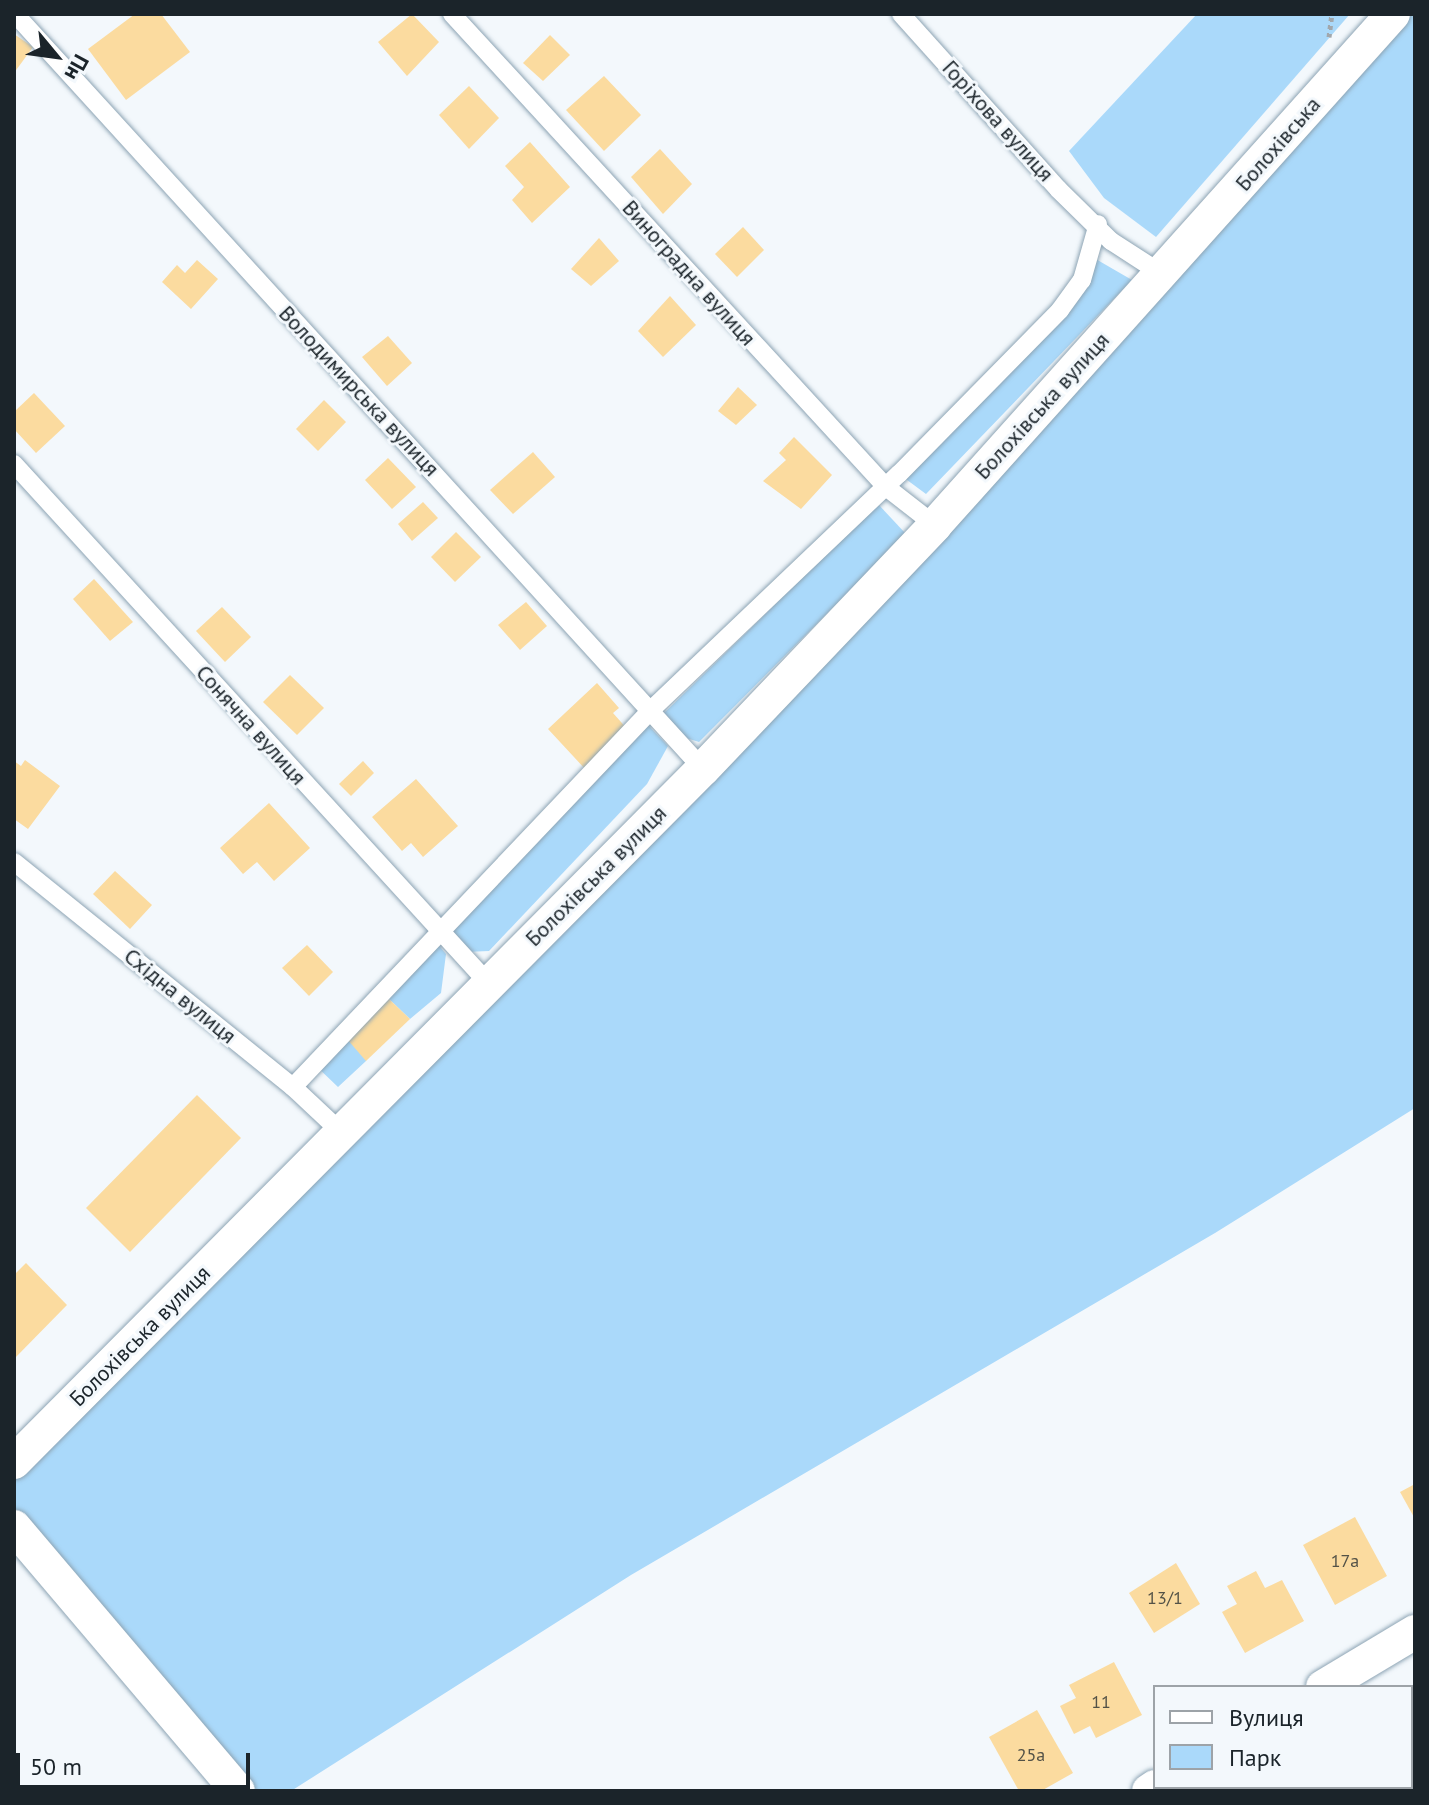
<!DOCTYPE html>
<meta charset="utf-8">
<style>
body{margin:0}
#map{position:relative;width:1429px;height:1805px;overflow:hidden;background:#f3f8fc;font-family:"PT Sans",sans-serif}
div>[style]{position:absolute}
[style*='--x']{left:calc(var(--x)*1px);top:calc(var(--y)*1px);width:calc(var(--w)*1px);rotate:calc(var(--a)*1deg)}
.green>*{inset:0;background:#aad9fa}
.building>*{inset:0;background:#fbdb9f}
.path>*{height:5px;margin-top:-2.5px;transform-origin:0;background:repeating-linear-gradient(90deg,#a1a7ac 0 4px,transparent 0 8px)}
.roads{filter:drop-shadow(0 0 2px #8da4b4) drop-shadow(0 0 2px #8da4b4)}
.service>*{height:18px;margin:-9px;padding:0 9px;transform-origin:9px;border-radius:9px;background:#fff}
.minor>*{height:34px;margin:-17px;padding:0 17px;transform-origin:17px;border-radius:17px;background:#fff}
span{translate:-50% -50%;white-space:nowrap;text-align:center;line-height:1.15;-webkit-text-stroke:6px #f3f8fc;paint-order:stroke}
.number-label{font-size:18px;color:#535247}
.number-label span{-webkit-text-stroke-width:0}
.street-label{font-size:22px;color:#1b242a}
.frame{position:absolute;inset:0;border:16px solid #1b242a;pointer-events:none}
.legend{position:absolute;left:1153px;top:1685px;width:260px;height:104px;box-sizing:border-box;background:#f3f8fc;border:2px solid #9da3a8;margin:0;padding:10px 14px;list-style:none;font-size:24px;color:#1b242a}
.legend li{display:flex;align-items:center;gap:16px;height:40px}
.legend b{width:40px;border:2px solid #9da3a8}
.north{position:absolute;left:16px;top:16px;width:80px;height:80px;-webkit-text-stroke:6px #f3f8fc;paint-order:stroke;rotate:119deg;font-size:22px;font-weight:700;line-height:32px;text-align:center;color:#1b242a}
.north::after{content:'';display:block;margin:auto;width:28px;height:36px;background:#1b242a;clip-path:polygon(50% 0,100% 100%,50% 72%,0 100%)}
.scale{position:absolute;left:16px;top:1753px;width:234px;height:36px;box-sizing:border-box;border:4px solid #1b242a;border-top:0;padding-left:10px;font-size:24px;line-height:28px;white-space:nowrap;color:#1b242a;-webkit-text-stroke:6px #f3f8fc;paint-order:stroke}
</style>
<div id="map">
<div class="green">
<i style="clip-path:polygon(1197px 14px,1350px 14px,1156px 237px,1104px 198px,1069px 151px)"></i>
<i style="clip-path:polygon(1393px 14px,1415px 14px,1415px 1108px,1215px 1233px,631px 1575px,291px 1791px,238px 1791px,14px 1527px,14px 1462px,335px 1141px)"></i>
<i style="clip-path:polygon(1094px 258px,1132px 280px,926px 494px,899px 474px,999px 373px)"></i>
<i style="clip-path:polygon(878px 504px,906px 534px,699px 742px,683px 737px,660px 717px)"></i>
<i style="clip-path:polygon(647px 724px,668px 746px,647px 784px,489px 951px,465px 952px,445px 929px)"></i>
<i style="clip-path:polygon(435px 941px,446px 954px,441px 993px,410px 1019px,388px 998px,366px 1061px,338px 1087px,314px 1064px)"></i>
</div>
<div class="building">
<i style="clip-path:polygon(135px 14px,161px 14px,190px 52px,126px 100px,88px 49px)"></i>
<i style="clip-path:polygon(412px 14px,439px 42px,407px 76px,378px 42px)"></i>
<i style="clip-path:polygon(14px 34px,33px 47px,14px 73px)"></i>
<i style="clip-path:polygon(550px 35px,570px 55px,543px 81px,523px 63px)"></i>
<i style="clip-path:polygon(604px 76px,641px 115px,604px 151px,566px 110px)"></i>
<i style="clip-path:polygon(469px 86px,499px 118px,469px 149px,439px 115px)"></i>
<i style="clip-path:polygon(530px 142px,570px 187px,532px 223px,512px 200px,524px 187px,505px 166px)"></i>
<i style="clip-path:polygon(660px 149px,692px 184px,663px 214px,631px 177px)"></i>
<i style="clip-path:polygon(743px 227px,764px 250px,737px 277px,715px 254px)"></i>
<i style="clip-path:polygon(599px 238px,619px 261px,591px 286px,571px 269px)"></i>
<i style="clip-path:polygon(197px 260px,218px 279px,191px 309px,162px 282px,177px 265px,185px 273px)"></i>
<i style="clip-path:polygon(670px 296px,696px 325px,663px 357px,638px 331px)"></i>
<i style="clip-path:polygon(388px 336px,412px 363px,387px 386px,362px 357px)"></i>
<i style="clip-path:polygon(738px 387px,757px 405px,736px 425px,718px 411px)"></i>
<i style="clip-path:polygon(34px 393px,65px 426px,36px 453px,14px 429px,14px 412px)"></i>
<i style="clip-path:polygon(324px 400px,346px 422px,318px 451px,296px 429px)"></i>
<i style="clip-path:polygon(794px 437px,832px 475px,801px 509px,763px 481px,786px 460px,779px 453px)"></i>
<i style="clip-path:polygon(533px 452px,555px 477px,513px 514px,490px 490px)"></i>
<i style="clip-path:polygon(388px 458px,416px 487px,392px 509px,365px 480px)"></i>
<i style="clip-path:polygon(423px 502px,438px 518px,412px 541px,398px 524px)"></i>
<i style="clip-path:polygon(456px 532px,481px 557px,455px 582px,431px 557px)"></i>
<i style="clip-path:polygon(94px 579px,133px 622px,110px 641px,73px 599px)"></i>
<i style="clip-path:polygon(526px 602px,547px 626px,520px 650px,498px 625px)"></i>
<i style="clip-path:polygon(222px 607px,251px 637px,225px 662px,196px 631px)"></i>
<i style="clip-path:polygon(290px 675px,324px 708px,297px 735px,263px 702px)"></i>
<i style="clip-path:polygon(597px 683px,619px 708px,613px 713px,629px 731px,586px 770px,548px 729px)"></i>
<i style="clip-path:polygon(25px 760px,60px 786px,28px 829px,14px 819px,14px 761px,21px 766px)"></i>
<i style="clip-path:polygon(363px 761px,374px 773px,351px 796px,339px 784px)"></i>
<i style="clip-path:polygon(416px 779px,458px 826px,423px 857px,411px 843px,402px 851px,372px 817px)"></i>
<i style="clip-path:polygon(269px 803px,310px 848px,274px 881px,257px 862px,243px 874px,220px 848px)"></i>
<i style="clip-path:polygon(115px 871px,152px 905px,130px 929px,93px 894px)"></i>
<i style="clip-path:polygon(307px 945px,333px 972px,309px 996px,282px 968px)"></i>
<i style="clip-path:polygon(389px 999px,410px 1019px,366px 1061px,347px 1039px)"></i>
<i style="clip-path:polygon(197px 1095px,241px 1138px,130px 1252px,86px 1208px)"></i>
<i style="clip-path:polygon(26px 1263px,67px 1305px,14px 1359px,14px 1275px)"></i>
<i style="clip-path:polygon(1415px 1484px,1415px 1519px,1400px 1492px)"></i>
<i style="clip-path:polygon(1355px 1517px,1387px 1576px,1335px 1605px,1303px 1545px)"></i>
<i style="clip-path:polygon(1176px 1563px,1200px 1604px,1154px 1633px,1129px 1593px)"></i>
<i style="clip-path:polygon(1256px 1571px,1265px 1588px,1282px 1580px,1304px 1621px,1245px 1653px,1222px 1612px,1237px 1604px,1227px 1586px)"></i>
<i style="clip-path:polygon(1114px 1662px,1142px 1715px,1096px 1738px,1090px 1726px,1074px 1734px,1060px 1706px,1076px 1698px,1069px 1685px)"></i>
<i style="clip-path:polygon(1037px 1710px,1073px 1773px,1041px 1791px,1019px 1791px,989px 1737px)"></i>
<i style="clip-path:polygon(1248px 1787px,1295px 1787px,1298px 1791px,1250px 1791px)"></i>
</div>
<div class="path">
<i style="--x:1329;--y:37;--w:23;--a:-83"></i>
</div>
<div class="roads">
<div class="service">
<i style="--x:15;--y:14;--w:1021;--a:47.66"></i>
<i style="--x:452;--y:14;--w:642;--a:47.46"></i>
<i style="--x:886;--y:487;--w:62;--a:37.8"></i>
<i style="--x:901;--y:14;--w:235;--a:48.1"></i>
<i style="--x:1058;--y:189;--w:74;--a:44.5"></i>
<i style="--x:1111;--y:241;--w:61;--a:32.9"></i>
<i style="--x:14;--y:464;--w:704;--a:47.59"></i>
<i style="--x:14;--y:862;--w:358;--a:38.9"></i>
<i style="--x:293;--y:1087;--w:69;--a:43.2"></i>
<i style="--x:293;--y:1087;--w:521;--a:-46.48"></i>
<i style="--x:652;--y:709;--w:341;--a:-43.6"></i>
<i style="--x:899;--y:474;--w:230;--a:-45.5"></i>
<i style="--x:1060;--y:310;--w:37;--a:-54"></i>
<i style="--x:1082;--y:280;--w:58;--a:-74.1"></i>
</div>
<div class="minor">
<i style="--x:14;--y:1462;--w:977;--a:-45.17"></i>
<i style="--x:703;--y:769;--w:337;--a:-46.4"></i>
<i style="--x:935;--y:525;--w:686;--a:-48.13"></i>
<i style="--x:14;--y:1527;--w:346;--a:49.7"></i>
<i style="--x:1323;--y:1687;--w:107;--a:-30.9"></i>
<i style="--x:1149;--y:1791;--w:7;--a:-34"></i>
</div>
</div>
<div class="number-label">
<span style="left:1345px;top:1561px">17а</span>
<span style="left:1165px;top:1598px">13/1</span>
<span style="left:1101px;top:1702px">11</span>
<span style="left:1031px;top:1755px">25а</span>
</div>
<div class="street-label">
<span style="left:998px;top:121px;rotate:48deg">Горіхова вулиця</span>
<span style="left:1278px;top:144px;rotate:-49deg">Болохівська</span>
<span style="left:689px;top:273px;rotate:48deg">Виноградна вулиця</span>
<span style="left:359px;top:391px;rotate:47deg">Володимирська вулиця</span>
<span style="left:1042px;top:406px;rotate:-48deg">Болохівська вулиця</span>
<span style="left:251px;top:725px;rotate:48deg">Сонячна вулиця</span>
<span style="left:596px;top:876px;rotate:-45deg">Болохівська вулиця</span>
<span style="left:180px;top:996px;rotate:39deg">Східна вулиця</span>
<span style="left:140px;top:1336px;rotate:-45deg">Болохівська вулиця</span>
</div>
<div class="frame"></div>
<ul class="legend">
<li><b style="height:10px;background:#fff"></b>Вулиця</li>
<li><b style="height:22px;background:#aad9fa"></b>Парк</li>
</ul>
<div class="north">Пн</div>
<div class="scale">50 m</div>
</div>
